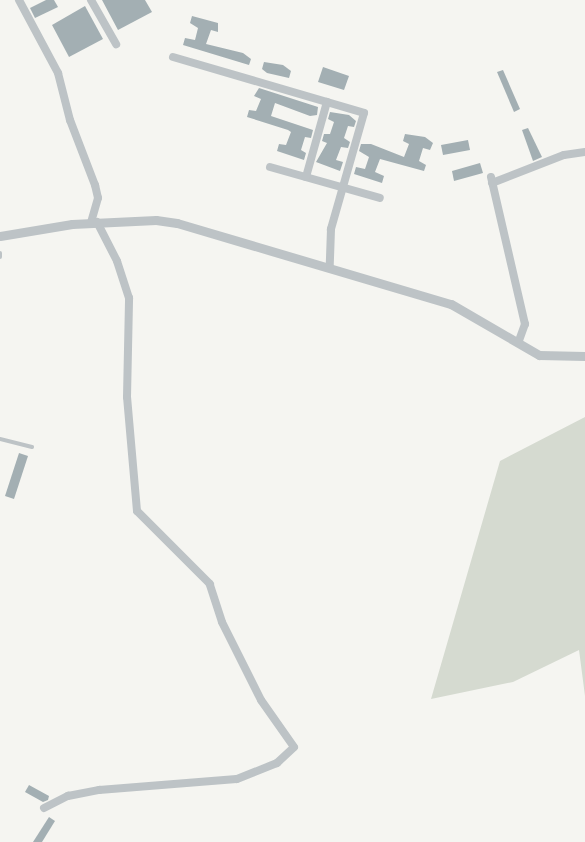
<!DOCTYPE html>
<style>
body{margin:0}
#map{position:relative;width:585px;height:842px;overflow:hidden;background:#f5f5f1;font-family:Commissioner,sans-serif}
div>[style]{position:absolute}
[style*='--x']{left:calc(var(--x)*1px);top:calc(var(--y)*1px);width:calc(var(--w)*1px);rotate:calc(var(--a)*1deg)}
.green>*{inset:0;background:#d5dad0}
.building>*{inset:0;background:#a3afb3}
.service>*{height:4px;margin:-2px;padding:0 2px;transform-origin:2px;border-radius:2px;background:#bdc3c6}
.minor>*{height:8px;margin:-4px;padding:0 4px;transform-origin:4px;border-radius:4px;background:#bdc3c6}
.tertiary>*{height:9px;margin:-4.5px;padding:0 4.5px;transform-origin:4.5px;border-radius:4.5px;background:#bdc3c6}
span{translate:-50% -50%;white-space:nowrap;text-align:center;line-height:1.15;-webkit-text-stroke:6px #fff;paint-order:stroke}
</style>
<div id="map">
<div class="green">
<i style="clip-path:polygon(585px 417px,585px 696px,579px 650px,513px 682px,431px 699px,500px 461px)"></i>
</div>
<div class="building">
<i style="clip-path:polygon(46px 0,54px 0,58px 7px,35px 18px,30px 8px)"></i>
<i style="clip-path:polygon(102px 0,145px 0,152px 12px,118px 30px)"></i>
<i style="clip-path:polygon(85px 6px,103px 39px,69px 57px,52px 25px)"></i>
<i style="clip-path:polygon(192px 16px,218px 23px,218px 32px,211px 30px,206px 44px,243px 53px,251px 59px,249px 65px,183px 45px,185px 38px,195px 40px,198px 28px,190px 23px)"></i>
<i style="clip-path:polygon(264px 62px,283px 65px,291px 71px,289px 78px,267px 73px,262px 69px)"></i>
<i style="clip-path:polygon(323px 67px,349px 76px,344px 90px,318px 82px)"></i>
<i style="clip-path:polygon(503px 70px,520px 109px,514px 112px,497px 72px)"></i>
<i style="clip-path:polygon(259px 88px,318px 107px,317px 115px,310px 116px,275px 103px,271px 116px,313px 130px,311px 138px,305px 137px,301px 150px,306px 153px,304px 160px,277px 151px,279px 144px,286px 145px,291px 132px,288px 130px,247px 117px,249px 110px,256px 111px,261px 99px,254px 96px)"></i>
<i style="clip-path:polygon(330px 112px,349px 115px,356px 121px,354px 127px,348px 126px,344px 138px,350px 142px,348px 148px,341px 147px,336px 160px,343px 162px,340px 171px,316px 162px,327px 143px,322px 141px,324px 134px,330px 134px,334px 122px,328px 119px)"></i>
<i style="clip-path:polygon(528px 128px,542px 157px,533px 161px,522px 130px)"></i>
<i style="clip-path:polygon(405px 134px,425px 137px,433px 143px,430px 150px,423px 148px,419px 161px,426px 165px,424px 171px,380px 159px,375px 172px,384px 176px,382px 183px,354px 174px,356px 167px,365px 169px,369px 157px,359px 151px,361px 144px,371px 144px,404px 157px,409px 144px,403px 141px)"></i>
<i style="clip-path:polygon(468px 140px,470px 150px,443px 155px,441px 145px)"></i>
<i style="clip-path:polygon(480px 163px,483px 173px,454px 181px,452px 171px)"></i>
<i style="clip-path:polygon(19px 453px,28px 456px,14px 499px,5px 496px)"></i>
<i style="clip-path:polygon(29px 785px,49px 796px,48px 800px,43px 802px,25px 792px)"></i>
<i style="clip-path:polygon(49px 817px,55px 821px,42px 842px,33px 842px)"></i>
</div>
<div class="service">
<i style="--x:0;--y:253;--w:4;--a:90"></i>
<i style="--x:0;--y:439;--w:33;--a:14"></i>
</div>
<div class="minor">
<i style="--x:19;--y:0;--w:83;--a:61.9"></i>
<i style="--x:58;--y:73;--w:49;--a:75.7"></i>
<i style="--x:70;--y:120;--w:70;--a:69"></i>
<i style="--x:95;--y:185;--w:13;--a:77"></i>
<i style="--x:98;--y:198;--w:26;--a:106"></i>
<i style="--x:91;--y:0;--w:51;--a:60.4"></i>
<i style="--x:173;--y:57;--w:199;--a:16.3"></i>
<i style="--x:364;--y:113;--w:121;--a:105.9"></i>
<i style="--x:331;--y:229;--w:38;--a:92"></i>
<i style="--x:270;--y:167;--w:114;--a:15.7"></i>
<i style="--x:306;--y:177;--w:78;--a:-74.4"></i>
<i style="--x:491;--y:177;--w:151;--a:77"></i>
<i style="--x:525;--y:324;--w:20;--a:110"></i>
<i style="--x:492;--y:183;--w:77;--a:-21.3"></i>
<i style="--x:564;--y:155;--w:21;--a:-8"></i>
<i style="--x:44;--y:808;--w:27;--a:-27"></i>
<i style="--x:68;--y:796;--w:32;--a:-11"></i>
<i style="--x:99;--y:790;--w:138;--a:-4.6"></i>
<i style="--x:237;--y:779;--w:43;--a:-21.8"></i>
<i style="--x:277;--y:763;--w:23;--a:-43"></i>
<i style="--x:294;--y:747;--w:57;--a:-125.1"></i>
<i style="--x:261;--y:700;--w:87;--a:-116.6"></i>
<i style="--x:222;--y:622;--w:40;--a:-108"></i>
<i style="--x:210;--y:584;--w:103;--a:-135"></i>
<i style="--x:137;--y:511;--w:114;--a:-95"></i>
<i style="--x:127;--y:397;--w:99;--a:-88.8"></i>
<i style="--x:129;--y:298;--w:39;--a:-108"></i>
<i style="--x:117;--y:261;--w:44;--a:-117.1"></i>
</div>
<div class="tertiary">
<i style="--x:0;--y:236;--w:73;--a:-9.5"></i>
<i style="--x:72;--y:224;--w:84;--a:-2.7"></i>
<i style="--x:156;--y:220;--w:21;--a:8"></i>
<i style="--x:177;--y:223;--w:286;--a:16.5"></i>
<i style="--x:451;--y:304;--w:102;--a:30.1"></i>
<i style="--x:539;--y:355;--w:46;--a:1.2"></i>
</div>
</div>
